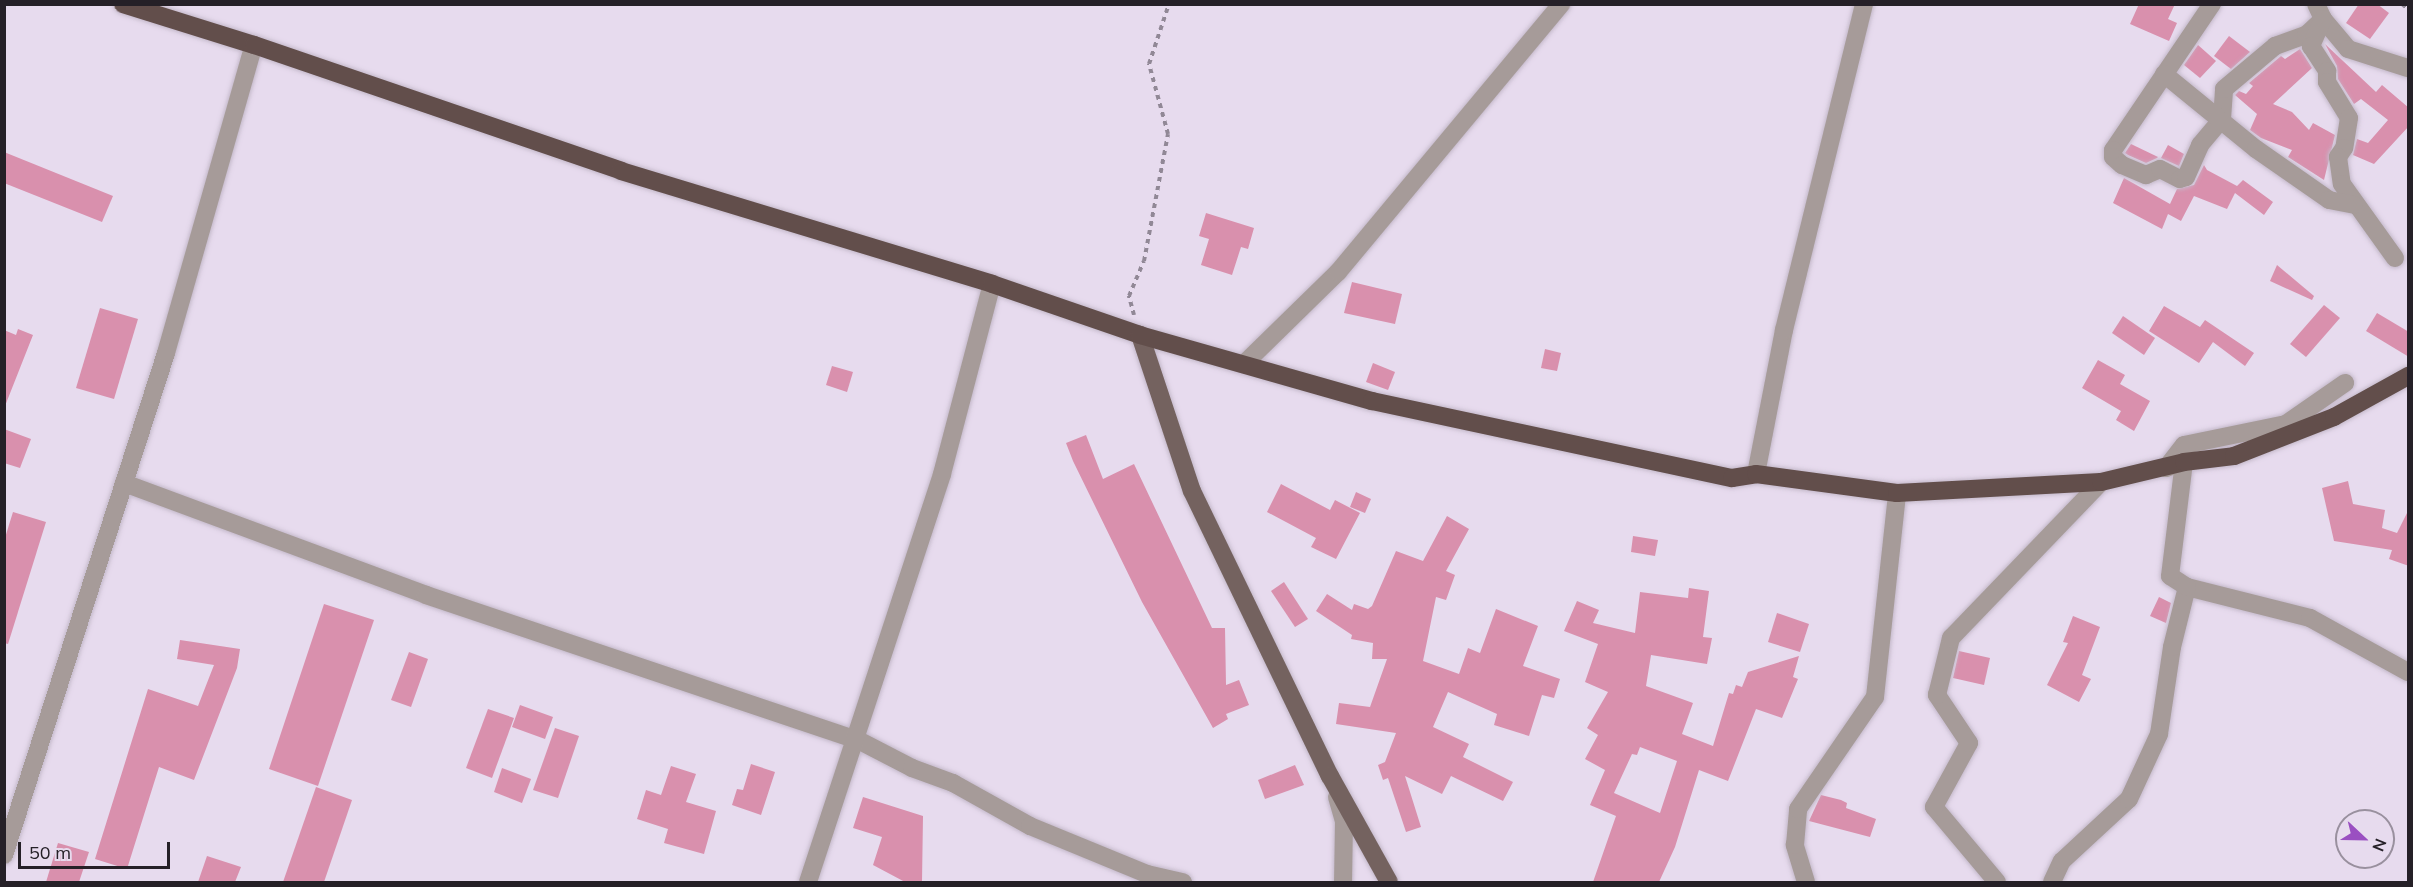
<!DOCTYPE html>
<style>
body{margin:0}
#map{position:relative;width:2413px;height:887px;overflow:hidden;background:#e7dbee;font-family:Mulish,sans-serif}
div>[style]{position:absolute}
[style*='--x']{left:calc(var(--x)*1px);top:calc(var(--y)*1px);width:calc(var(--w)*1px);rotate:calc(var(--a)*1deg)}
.building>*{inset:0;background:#d990ad}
.path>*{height:4px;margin-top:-2px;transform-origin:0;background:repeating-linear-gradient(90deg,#918896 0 4.5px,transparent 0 9px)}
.roads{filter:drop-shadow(0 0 2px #c4b9ca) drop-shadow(0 0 2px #c4b9ca)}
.street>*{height:18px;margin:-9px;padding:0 9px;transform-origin:9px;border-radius:9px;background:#a69b99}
.primary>*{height:18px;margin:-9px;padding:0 9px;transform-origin:9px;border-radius:9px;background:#74625f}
.highway>*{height:18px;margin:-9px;padding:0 9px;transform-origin:9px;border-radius:9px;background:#624e4b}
span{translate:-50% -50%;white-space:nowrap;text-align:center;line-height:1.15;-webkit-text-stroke:4.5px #e7dbee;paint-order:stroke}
.frame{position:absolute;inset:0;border:6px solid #252027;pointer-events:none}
.north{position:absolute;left:2335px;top:809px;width:60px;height:60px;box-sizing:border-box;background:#e7dbee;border:2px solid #99909e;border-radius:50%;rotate:112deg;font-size:16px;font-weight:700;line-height:24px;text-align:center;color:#252027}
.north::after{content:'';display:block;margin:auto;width:21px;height:27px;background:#9a4fc1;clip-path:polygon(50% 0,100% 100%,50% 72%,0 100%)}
.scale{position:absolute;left:18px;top:842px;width:152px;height:27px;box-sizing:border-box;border:3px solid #252027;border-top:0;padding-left:8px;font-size:18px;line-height:21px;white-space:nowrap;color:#252027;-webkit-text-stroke:4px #e7dbee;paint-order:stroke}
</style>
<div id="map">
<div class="building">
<i style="clip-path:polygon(2139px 4px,2175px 4px,2168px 19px,2177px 23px,2169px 41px,2130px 24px)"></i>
<i style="clip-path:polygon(2359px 4px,2377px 4px,2389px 13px,2370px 39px,2346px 23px)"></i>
<i style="clip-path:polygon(2229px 36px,2250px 52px,2231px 69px,2214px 56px)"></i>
<i style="clip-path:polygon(2325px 44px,2376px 92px,2382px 85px,2409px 108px,2409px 126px,2374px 164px,2353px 155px,2357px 139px,2368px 143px,2388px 120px,2361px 99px,2354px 104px,2338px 79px,2337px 66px)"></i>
<i style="clip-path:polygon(2198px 45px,2216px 61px,2200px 78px,2184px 65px)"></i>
<i style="clip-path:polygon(2300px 49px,2312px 68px,2273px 104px,2292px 112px,2309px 130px,2313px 123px,2335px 135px,2324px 180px,2288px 157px,2292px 150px,2261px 138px,2250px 130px,2257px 114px,2235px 95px,2239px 91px,2246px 94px,2253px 86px,2249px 83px,2281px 56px,2285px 59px)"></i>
<i style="clip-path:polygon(2131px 144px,2158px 157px,2157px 158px,2146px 163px,2128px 155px,2125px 153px)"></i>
<i style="clip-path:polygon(2168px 145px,2184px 154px,2179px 166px,2161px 158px)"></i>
<i style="clip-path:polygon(4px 152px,113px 196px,102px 222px,4px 183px)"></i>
<i style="clip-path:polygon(2204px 165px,2207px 170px,2237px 186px,2243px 180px,2273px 202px,2264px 215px,2235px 193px,2227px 209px,2194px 196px,2181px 221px,2168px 214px,2162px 229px,2113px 203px,2124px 178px,2170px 204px,2177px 189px,2194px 185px)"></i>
<i style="clip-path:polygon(1206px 213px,1254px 228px,1248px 249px,1241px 247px,1232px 275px,1201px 265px,1209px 239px,1199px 236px)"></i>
<i style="clip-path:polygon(2277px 265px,2314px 296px,2312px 300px,2270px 281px)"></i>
<i style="clip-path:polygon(1352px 282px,1402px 294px,1395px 324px,1344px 313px)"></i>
<i style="clip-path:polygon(2324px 305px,2340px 318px,2306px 357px,2290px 344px)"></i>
<i style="clip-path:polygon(2164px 306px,2200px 327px,2205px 320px,2254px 353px,2245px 366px,2213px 342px,2199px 363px,2149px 331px)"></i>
<i style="clip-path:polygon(100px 308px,138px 319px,114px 399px,76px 388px)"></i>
<i style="clip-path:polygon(2377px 313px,2409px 332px,2409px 357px,2366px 331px)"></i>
<i style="clip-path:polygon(2123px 316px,2155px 338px,2144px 355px,2112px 333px)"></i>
<i style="clip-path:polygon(18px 329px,33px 335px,5px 406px,4px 330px,16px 335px)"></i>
<i style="clip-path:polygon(1545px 349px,1561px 353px,1557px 371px,1541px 368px)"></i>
<i style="clip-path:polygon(2098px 360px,2125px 375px,2120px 384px,2150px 401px,2134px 431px,2116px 420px,2121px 411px,2082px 388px)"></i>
<i style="clip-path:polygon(1373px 363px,1395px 372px,1388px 390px,1366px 382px)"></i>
<i style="clip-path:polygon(832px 366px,853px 372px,847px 392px,826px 385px)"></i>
<i style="clip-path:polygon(4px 429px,31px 439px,20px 468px,4px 463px)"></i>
<i style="clip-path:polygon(1086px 435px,1103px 479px,1134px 464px,1212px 628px,1225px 628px,1226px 685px,1239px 680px,1249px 705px,1226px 714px,1228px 719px,1213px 728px,1142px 602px,1073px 461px,1066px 443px)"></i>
<i style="clip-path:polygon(2348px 481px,2353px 504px,2385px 510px,2382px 528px,2397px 533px,2409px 509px,2409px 566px,2389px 559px,2392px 550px,2334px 541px,2322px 488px)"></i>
<i style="clip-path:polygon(1281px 484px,1330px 510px,1335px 500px,1360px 513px,1336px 559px,1311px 547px,1316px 538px,1267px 512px)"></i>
<i style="clip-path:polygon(1356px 492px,1371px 499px,1365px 513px,1350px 507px)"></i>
<i style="clip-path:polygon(13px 512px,46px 522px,8px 644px,4px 643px,4px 541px)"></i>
<i style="clip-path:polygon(1447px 516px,1469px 529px,1446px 571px,1455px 575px,1446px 600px,1436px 597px,1423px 661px,1459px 674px,1468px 648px,1480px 653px,1496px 609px,1538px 626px,1523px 666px,1560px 679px,1554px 698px,1542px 695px,1529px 736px,1494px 725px,1497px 714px,1448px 692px,1433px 727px,1469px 744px,1463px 757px,1513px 782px,1503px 801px,1451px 776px,1442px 794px,1405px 776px,1421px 827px,1406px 832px,1388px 778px,1383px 780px,1378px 765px,1385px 762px,1396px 733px,1336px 724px,1339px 703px,1370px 707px,1387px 659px,1372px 659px,1373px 643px,1351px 639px,1352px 635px,1316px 611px,1327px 594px,1352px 610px,1354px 604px,1368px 609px,1372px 606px,1396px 551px,1423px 561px)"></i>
<i style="clip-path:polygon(1633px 536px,1658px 540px,1655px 556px,1631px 552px)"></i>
<i style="clip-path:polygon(1284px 582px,1308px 619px,1295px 627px,1271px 591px)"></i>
<i style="clip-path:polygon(evenodd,1689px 588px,1709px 591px,1703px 637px,1712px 638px,1707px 664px,1651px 655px,1646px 686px,1693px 703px,1682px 734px,1713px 746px,1729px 693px,1733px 694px,1736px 685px,1742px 687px,1748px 672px,1799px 656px,1793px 677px,1798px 679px,1782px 718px,1756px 709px,1728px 781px,1699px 770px,1675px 847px,1659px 882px,1593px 882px,1616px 816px,1590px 805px,1605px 770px,1585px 759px,1598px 735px,1587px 728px,1608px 692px,1585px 682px,1598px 644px,1564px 631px,1577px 601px,1599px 610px,1593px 623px,1635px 633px,1640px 592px,1688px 598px,1689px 588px,1640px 747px,1677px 761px,1660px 813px,1614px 793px,1632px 754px,1637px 755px,1640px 747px)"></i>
<i style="clip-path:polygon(2159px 597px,2171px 603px,2166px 623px,2150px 616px)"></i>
<i style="clip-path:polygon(324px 604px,374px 620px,318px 786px,269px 769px)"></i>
<i style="clip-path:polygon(1777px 613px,1809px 624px,1800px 652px,1768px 642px)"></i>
<i style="clip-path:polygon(2073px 616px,2100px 627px,2082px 675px,2091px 679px,2079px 702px,2047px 685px,2068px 643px,2063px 642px)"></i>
<i style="clip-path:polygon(180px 640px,240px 649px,237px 668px,194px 780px,159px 767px,127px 869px,95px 859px,148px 689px,198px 706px,214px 665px,177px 659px)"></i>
<i style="clip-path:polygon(1959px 651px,1990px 658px,1984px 685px,1953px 678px)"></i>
<i style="clip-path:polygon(409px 652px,428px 659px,411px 707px,391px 700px)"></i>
<i style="clip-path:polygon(520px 705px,553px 717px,545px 739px,512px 727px)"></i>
<i style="clip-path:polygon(488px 709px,514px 718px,492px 778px,466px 768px)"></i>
<i style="clip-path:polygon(555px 728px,579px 736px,558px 798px,533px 790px)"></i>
<i style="clip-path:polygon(751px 764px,775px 772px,761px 815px,732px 805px,737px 789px,743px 790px)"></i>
<i style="clip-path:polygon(1295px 765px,1304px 785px,1265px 799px,1258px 780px)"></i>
<i style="clip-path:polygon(671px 766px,696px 774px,686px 802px,716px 811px,704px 854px,664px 843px,668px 829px,637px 819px,646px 790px,661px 795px)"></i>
<i style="clip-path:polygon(502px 768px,531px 779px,522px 803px,494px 792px)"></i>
<i style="clip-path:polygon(316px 787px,352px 800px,324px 882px,283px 882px)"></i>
<i style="clip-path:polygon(1821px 795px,1841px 800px,1847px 803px,1846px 808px,1876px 819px,1870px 837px,1809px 821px)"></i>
<i style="clip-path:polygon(863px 797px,923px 816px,922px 882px,905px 882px,873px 865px,882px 837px,853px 828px)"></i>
<i style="clip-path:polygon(58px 843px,89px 852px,79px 882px,46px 882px)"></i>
<i style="clip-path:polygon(207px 856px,241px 867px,235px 882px,198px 882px)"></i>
</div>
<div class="path">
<i style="--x:2402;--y:4;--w:8;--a:40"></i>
<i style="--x:1134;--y:315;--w:20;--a:-105"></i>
<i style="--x:1129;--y:296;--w:38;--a:-67"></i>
<i style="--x:1144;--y:261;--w:129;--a:-79.3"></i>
<i style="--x:1168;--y:134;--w:73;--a:-105.2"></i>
<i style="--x:1149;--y:64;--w:63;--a:-71.6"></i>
</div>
<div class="roads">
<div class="street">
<i style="--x:2212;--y:4;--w:176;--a:124.1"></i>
<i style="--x:2113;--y:150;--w:7;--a:90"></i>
<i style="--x:2113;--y:157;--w:12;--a:42"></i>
<i style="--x:2122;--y:165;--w:26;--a:23"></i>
<i style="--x:2146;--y:175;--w:15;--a:-23"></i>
<i style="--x:2160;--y:169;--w:22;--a:27"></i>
<i style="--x:2180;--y:179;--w:6;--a:-18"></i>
<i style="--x:2186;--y:177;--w:35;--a:-66"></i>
<i style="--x:2200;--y:145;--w:34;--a:-50"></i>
<i style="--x:2222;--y:119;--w:30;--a:-86"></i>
<i style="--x:2224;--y:89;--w:67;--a:-40.1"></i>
<i style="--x:2275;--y:46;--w:33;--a:-20"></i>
<i style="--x:2306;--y:35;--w:23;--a:-43"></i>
<i style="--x:2323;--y:19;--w:39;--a:50"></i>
<i style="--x:2348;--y:49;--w:63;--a:17.6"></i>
<i style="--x:2316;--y:4;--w:17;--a:65"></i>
<i style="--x:2323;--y:19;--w:30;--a:114"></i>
<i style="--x:2311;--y:46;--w:30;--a:57"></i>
<i style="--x:2327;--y:71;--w:11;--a:90"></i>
<i style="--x:2327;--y:82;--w:42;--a:58.6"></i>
<i style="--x:2349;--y:118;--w:30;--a:99"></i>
<i style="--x:2344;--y:148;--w:11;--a:124"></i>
<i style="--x:2338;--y:157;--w:27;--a:82"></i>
<i style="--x:2342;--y:184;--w:91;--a:54.4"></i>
<i style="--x:2164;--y:74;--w:119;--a:39.2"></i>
<i style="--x:2256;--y:149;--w:89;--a:34.9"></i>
<i style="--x:2329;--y:200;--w:25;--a:11"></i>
<i style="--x:1244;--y:364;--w:132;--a:-44.4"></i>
<i style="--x:1338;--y:272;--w:349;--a:-50.2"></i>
<i style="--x:1756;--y:474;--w:147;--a:-79"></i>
<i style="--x:1784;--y:330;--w:336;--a:-76.2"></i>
<i style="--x:124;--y:483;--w:322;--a:20.3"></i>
<i style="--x:426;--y:595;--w:456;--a:18.6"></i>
<i style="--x:858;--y:740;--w:61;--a:27.4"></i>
<i style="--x:912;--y:768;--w:44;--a:20.1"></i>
<i style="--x:953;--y:783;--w:88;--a:29.2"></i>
<i style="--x:1030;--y:826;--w:126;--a:22.3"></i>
<i style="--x:1147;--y:874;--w:37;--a:13"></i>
<i style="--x:2187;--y:587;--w:127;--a:14.1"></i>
<i style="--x:2310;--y:618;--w:112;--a:28.9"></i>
<i style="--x:1337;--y:797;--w:25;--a:74"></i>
<i style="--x:1344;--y:821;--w:61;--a:90.9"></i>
<i style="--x:4;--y:855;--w:527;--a:-72.11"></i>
<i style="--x:166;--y:353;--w:320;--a:-74.1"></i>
<i style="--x:808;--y:882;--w:429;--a:-71.8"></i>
<i style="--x:942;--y:474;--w:196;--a:-75.3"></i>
<i style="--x:1806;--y:882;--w:39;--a:-107"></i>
<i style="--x:1795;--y:845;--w:36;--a:-85"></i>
<i style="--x:1798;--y:809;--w:136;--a:-55.5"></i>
<i style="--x:1875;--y:697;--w:205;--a:-83.8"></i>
<i style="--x:1997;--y:882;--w:98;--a:-130"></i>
<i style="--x:1934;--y:807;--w:73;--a:-61.3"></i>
<i style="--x:1969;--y:743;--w:58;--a:-123.7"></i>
<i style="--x:1937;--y:695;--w:59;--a:-76.2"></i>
<i style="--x:1951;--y:638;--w:216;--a:-46.1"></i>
<i style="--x:2052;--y:882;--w:23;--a:-65"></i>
<i style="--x:2062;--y:861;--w:91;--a:-42.8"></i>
<i style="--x:2129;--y:799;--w:72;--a:-65.2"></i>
<i style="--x:2159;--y:734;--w:88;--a:-81.5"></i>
<i style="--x:2172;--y:647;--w:62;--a:-76"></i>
<i style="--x:2187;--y:587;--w:20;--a:-147"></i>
<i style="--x:2170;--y:576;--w:115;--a:-83"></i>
<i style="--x:2184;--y:462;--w:19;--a:162"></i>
<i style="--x:2166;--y:468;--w:29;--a:-52"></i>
<i style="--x:2184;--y:445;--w:104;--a:-11.6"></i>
<i style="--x:2286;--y:424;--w:72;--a:-34.8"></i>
</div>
<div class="primary">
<i style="--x:1140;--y:335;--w:164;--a:71.6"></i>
<i style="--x:1192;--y:491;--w:317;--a:64.2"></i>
<i style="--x:1330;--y:776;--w:121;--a:60.9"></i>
</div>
<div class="highway">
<i style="--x:123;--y:4;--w:137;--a:17.4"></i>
<i style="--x:254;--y:45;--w:388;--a:18.9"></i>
<i style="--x:621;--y:171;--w:388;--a:16.9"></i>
<i style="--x:992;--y:284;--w:157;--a:19"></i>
<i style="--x:1140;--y:335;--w:241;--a:15.9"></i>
<i style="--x:1372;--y:401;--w:368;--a:12.1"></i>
<i style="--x:1732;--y:478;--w:24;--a:-9"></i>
<i style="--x:1756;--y:474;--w:142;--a:7.7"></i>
<i style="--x:1897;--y:493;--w:204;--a:-3.1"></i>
<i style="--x:2101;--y:482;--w:85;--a:-13.5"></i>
<i style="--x:2184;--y:462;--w:50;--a:-6.8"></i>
<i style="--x:2234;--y:456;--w:107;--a:-21.3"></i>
<i style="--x:2334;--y:417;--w:85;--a:-29"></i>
</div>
</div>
<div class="frame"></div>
<div class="north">N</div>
<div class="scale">50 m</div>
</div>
